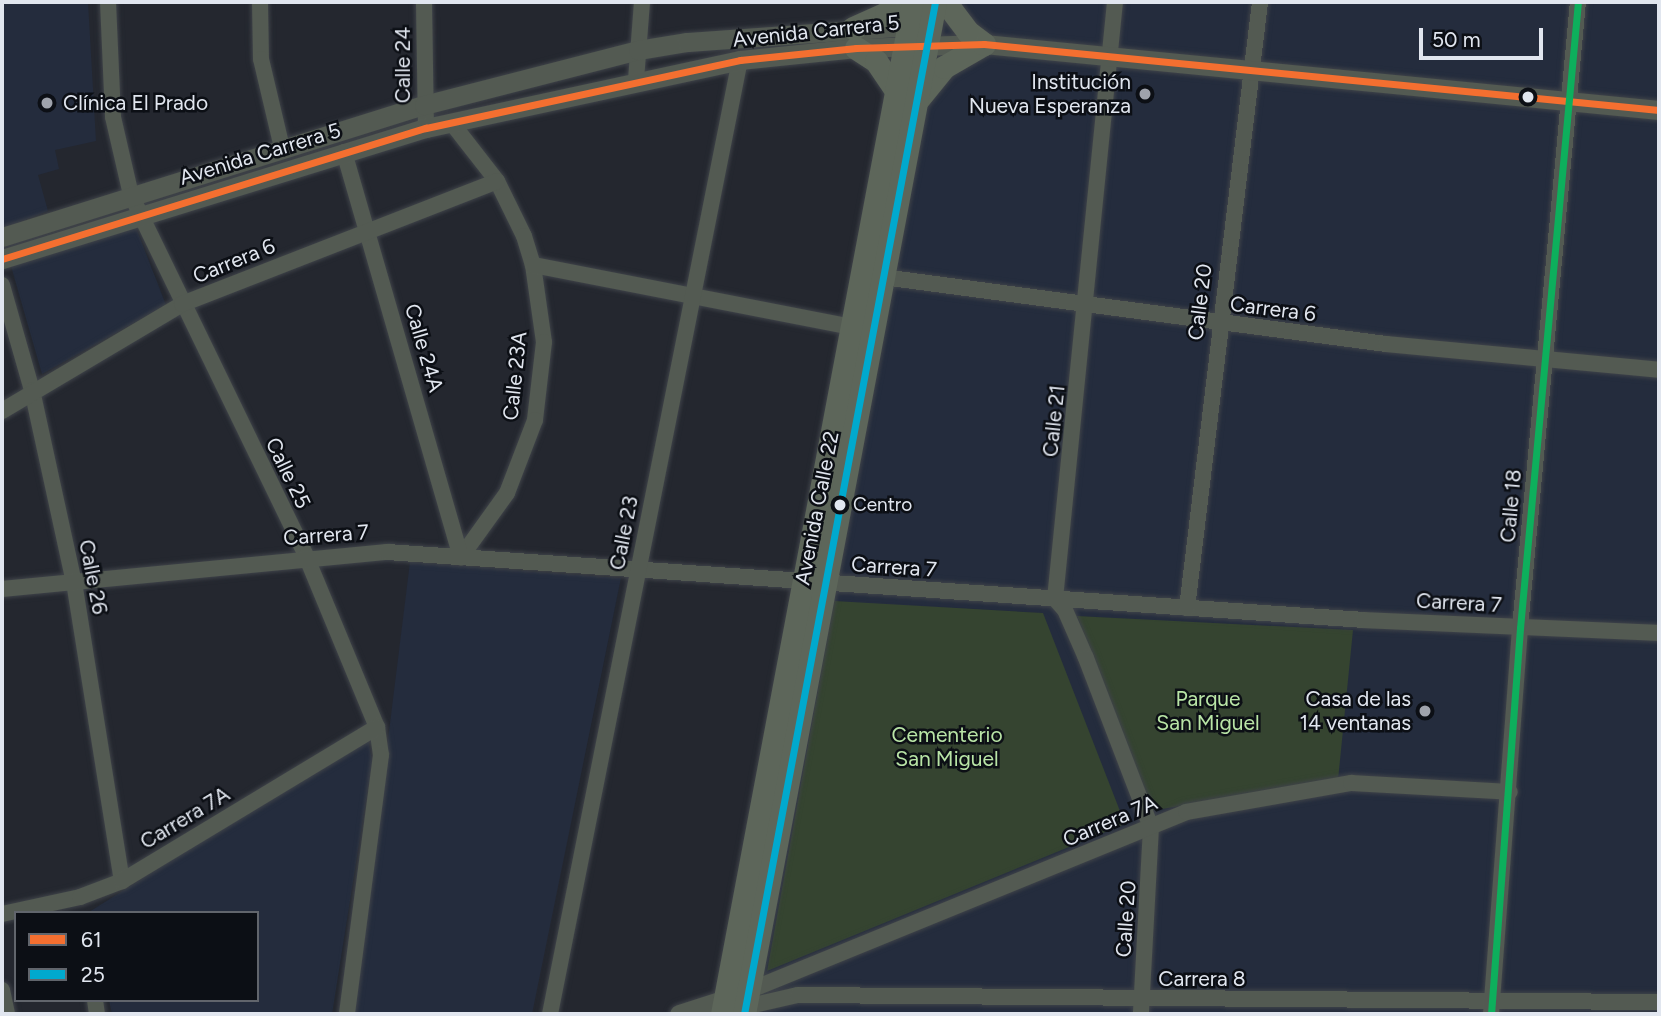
<!DOCTYPE html>
<meta charset="utf-8">
<style>
body{margin:0}
#map{position:relative;width:1661px;height:1016px;overflow:hidden;background:#24272f;font-family:Figtree,sans-serif}
div>[style]{position:absolute}
[style*='--x']{left:calc(var(--x)*1px);top:calc(var(--y)*1px);width:calc(var(--w)*1px);rotate:calc(var(--a)*1deg)}
.built>*{inset:0;background:#242c3d}
.green>*{inset:0;background:#354430}
.roads{filter:drop-shadow(0 0 2px #3f4349) drop-shadow(0 0 2px #3f4349)}
.minor>*{height:16px;margin:-8px;padding:0 8px;transform-origin:8px;border-radius:8px;background:#535a52}
.tertiary>*{height:19px;margin:-9.5px;padding:0 9.5px;transform-origin:9.5px;border-radius:9.5px;background:#535a52}
.secondary>*{height:23px;margin:-11.5px;padding:0 11.5px;transform-origin:11.5px;border-radius:11.5px;background:#5d665a}
.bus-1>*{height:7px;margin:-3.5px;padding:0 3.5px;transform-origin:3.5px;border-radius:3.5px;background:#f46f30}
.bus-2>*{height:7px;margin:-3.5px;padding:0 3.5px;transform-origin:3.5px;border-radius:3.5px;background:#00a9ce}
.bus-3>*{height:7px;margin:-3.5px;padding:0 3.5px;transform-origin:3.5px;border-radius:3.5px;background:#0daf5c}
.dots>*{width:19px;height:19px;translate:-50% -50%;box-sizing:border-box;border:4px solid #0c0f15;border-radius:50%}
span{translate:-50% -50%;white-space:nowrap;text-align:center;line-height:1.15;-webkit-text-stroke:5px #0c0f15;paint-order:stroke}
.bus-label{font-size:19px;color:#e1e6ef}
.left{translate:0 -50%;text-align:left}
.street-label{font-size:21px;color:#e1e6ef}
.poi-label{font-size:21px;color:#e1e6ef}
.right{translate:-100% -50%;text-align:right}
.park-label{font-size:21px;color:#b9e5a6}
.frame{position:absolute;inset:0;border:4px solid #e1e6ef;pointer-events:none}
.legend{position:absolute;left:14px;top:911px;width:245px;height:91px;box-sizing:border-box;background:#0c0f15;border:2px solid #61656c;margin:0;padding:9px 12px;list-style:none;font-size:21px;color:#e1e6ef}
.legend li{display:flex;align-items:center;gap:14px;height:35px}
.legend b{width:35px;border:2px solid #61656c}
.scale{position:absolute;left:1419px;top:28px;width:124px;height:32px;box-sizing:border-box;border:4px solid #e1e6ef;border-top:0;padding-left:9px;font-size:21px;line-height:24px;white-space:nowrap;color:#e1e6ef;-webkit-text-stroke:5px #0c0f15;paint-order:stroke}
</style>
<div id="map">
<div class="built">
<i style="clip-path:polygon(88px 2px,96px 141px,55px 150px,59px 169px,38px 175px,48px 211px,2px 229px,2px 3px)"></i>
<i style="clip-path:polygon(918px 2px,1659px 2px,1659px 1014px,720px 1014px)"></i>
<i style="clip-path:polygon(133px 220px,166px 305px,42px 374px,9px 259px)"></i>
<i style="clip-path:polygon(410px 562px,621px 578px,532px 1014px,354px 1014px)"></i>
<i style="clip-path:polygon(368px 737px,372px 762px,332px 1014px,112px 1014px,109px 1000px,257px 1000px,257px 913px,89px 912px)"></i>
</div>
<div class="green">
<i style="clip-path:polygon(834px 601px,1043px 613px,1125px 824px,767px 971px)"></i>
<i style="clip-path:polygon(1077px 616px,1353px 630px,1338px 780px,1150px 811px)"></i>
</div>
<div class="roads">
<div class="minor">
<i style="--x:108;--y:2;--w:115;--a:87.5"></i>
<i style="--x:113;--y:117;--w:80;--a:77"></i>
<i style="--x:131;--y:195;--w:401;--a:64.1"></i>
<i style="--x:306;--y:556;--w:185;--a:67.5"></i>
<i style="--x:377;--y:727;--w:28;--a:82"></i>
<i style="--x:381;--y:755;--w:261;--a:97.5"></i>
<i style="--x:260;--y:2;--w:57;--a:89"></i>
<i style="--x:261;--y:59;--w:91;--a:76.7"></i>
<i style="--x:424;--y:2;--w:126;--a:89.1"></i>
<i style="--x:1115;--y:2;--w:600;--a:95.74"></i>
<i style="--x:1055;--y:599;--w:15;--a:48"></i>
<i style="--x:1065;--y:610;--w:52;--a:66.4"></i>
<i style="--x:1086;--y:658;--w:181;--a:69"></i>
<i style="--x:1151;--y:827;--w:187;--a:93.1"></i>
<i style="--x:636;--y:80;--w:78;--a:-85.6"></i>
<i style="--x:451;--y:122;--w:75;--a:52.1"></i>
<i style="--x:497;--y:181;--w:61;--a:63.9"></i>
<i style="--x:524;--y:236;--w:30;--a:73"></i>
<i style="--x:533;--y:265;--w:78;--a:81.9"></i>
<i style="--x:544;--y:342;--w:79;--a:96.6"></i>
<i style="--x:535;--y:420;--w:78;--a:111"></i>
<i style="--x:507;--y:493;--w:79;--a:125.7"></i>
<i style="--x:344;--y:152;--w:422;--a:73.9"></i>
<i style="--x:533;--y:265;--w:324;--a:11"></i>
<i style="--x:883;--y:277;--w:507;--a:7.59"></i>
<i style="--x:1386;--y:344;--w:274;--a:5.4"></i>
<i style="--x:2;--y:285;--w:109;--a:74.1"></i>
<i style="--x:32;--y:390;--w:197;--a:77.7"></i>
<i style="--x:74;--y:582;--w:303;--a:80.9"></i>
<i style="--x:2;--y:411;--w:209;--a:-30.7"></i>
<i style="--x:182;--y:304;--w:338;--a:-21.3"></i>
<i style="--x:2;--y:589;--w:387;--a:-5.5"></i>
<i style="--x:387;--y:552;--w:979;--a:3.98"></i>
<i style="--x:1364;--y:620;--w:295;--a:2.5"></i>
<i style="--x:1187;--y:608;--w:610;--a:-83.13"></i>
<i style="--x:2;--y:914;--w:80;--a:-12.3"></i>
<i style="--x:80;--y:897;--w:45;--a:-20.9"></i>
<i style="--x:122;--y:881;--w:298;--a:-31.1"></i>
<i style="--x:2;--y:990;--w:25;--a:78"></i>
<i style="--x:748;--y:991;--w:473;--a:-22.2"></i>
<i style="--x:1186;--y:812;--w:168;--a:-10"></i>
<i style="--x:1351;--y:783;--w:159;--a:3.2"></i>
<i style="--x:95;--y:1000;--w:14;--a:82"></i>
<i style="--x:745;--y:1007;--w:54;--a:-12.8"></i>
<i style="--x:798;--y:995;--w:861;--a:0.47"></i>
<i style="--x:550;--y:1014;--w:973;--a:-78.74"></i>
<i style="--x:1491;--y:1014;--w:387;--a:-85.7"></i>
<i style="--x:1520;--y:628;--w:629;--a:-84.71"></i>
</div>
<div class="tertiary">
<i style="--x:2;--y:237;--w:442;--a:-17.4"></i>
<i style="--x:424;--y:105;--w:221;--a:-14.4"></i>
<i style="--x:638;--y:50;--w:50;--a:-9.3"></i>
<i style="--x:687;--y:42;--w:237;--a:-4.1"></i>
<i style="--x:2;--y:259;--w:444;--a:-17.2"></i>
<i style="--x:426;--y:128;--w:321;--a:-12.2"></i>
<i style="--x:740;--y:60;--w:117;--a:-5.9"></i>
<i style="--x:856;--y:48;--w:128;--a:-1.8"></i>
<i style="--x:984;--y:44;--w:678;--a:5.58"></i>
<i style="--x:679;--y:1014;--w:62;--a:-17.9"></i>
</div>
<div class="secondary">
<i style="--x:853;--y:28;--w:36;--a:-24"></i>
<i style="--x:886;--y:13;--w:17;--a:-40"></i>
<i style="--x:856;--y:48;--w:24;--a:33"></i>
<i style="--x:876;--y:61;--w:36;--a:56"></i>
<i style="--x:919;--y:98;--w:40;--a:-51"></i>
<i style="--x:944;--y:67;--w:46;--a:-29.9"></i>
<i style="--x:984;--y:44;--w:20;--a:-143"></i>
<i style="--x:968;--y:32;--w:38;--a:-127"></i>
<i style="--x:722;--y:1014;--w:1030;--a:-79.31"></i>
<i style="--x:744;--y:1014;--w:1030;--a:-79.31"></i>
</div>
</div>
<div class="bus-1">
<i style="--x:2;--y:259;--w:444;--a:-17.2"></i>
<i style="--x:426;--y:128;--w:321;--a:-12.2"></i>
<i style="--x:740;--y:60;--w:117;--a:-5.9"></i>
<i style="--x:856;--y:48;--w:128;--a:-1.8"></i>
<i style="--x:984;--y:44;--w:678;--a:5.58"></i>
</div>
<div class="bus-2">
<i style="--x:744;--y:1014;--w:1030;--a:-79.31"></i>
</div>
<div class="bus-3">
<i style="--x:1491;--y:1014;--w:387;--a:-85.7"></i>
<i style="--x:1520;--y:628;--w:629;--a:-84.71"></i>
</div>
<div class="dots">
<i style="left:1145px;top:94px;background:#9fa3ac"></i>
<i style="left:1528px;top:97px;background:#e1e6ef"></i>
<i style="left:47px;top:103px;background:#9fa3ac"></i>
<i style="left:840px;top:505px;background:#e1e6ef"></i>
<i style="left:1425px;top:711px;background:#9fa3ac"></i>
</div>
<div class="bus-label">
<span class="left" style="left:853px;top:505px">Centro</span>
</div>
<div class="street-label">
<span style="left:816px;top:31px;rotate:-6deg">Avenida Carrera 5</span>
<span style="left:403px;top:65px;rotate:-90deg">Calle 24</span>
<span style="left:260px;top:154px;rotate:-17deg">Avenida Carrera 5</span>
<span style="left:234px;top:261px;rotate:-22deg">Carrera 6</span>
<span style="left:1200px;top:302px;rotate:-83deg">Calle 20</span>
<span style="left:1273px;top:309px;rotate:7deg">Carrera 6</span>
<span style="left:424px;top:348px;rotate:74deg">Calle 24A</span>
<span style="left:515px;top:376px;rotate:-84deg">Calle 23A</span>
<span style="left:1054px;top:421px;rotate:-84deg">Calle 21</span>
<span style="left:288px;top:473px;rotate:64deg">Calle 25</span>
<span style="left:1511px;top:506px;rotate:-85deg">Calle 18</span>
<span style="left:817px;top:508px;rotate:-79deg">Avenida Calle 22</span>
<span style="left:624px;top:533px;rotate:-79deg">Calle 23</span>
<span style="left:326px;top:535px;rotate:-4deg">Carrera 7</span>
<span style="left:894px;top:567px;rotate:4deg">Carrera 7</span>
<span style="left:93px;top:577px;rotate:79deg">Calle 26</span>
<span style="left:1459px;top:603px;rotate:3deg">Carrera 7</span>
<span style="left:185px;top:818px;rotate:-31deg">Carrera 7A</span>
<span style="left:1110px;top:821px;rotate:-23deg">Carrera 7A</span>
<span style="left:1126px;top:919px;rotate:-86deg">Calle 20</span>
<span style="left:1202px;top:979px">Carrera 8</span>
</div>
<div class="poi-label">
<span class="right" style="left:1131px;top:94px">Institución<br>Nueva Esperanza</span>
<span class="left" style="left:63px;top:103px">Clínica El Prado</span>
<span class="right" style="left:1411px;top:711px">Casa de las<br>14 ventanas</span>
</div>
<div class="park-label">
<span style="left:1208px;top:711px">Parque<br>San Miguel</span>
<span style="left:947px;top:747px">Cementerio<br>San Miguel</span>
</div>
<div class="frame"></div>
<ul class="legend">
<li><b style="height:9px;background:#f46f30"></b>61</li>
<li><b style="height:9px;background:#00a9ce"></b>25</li>
</ul>
<div class="scale">50 m</div>
</div>
